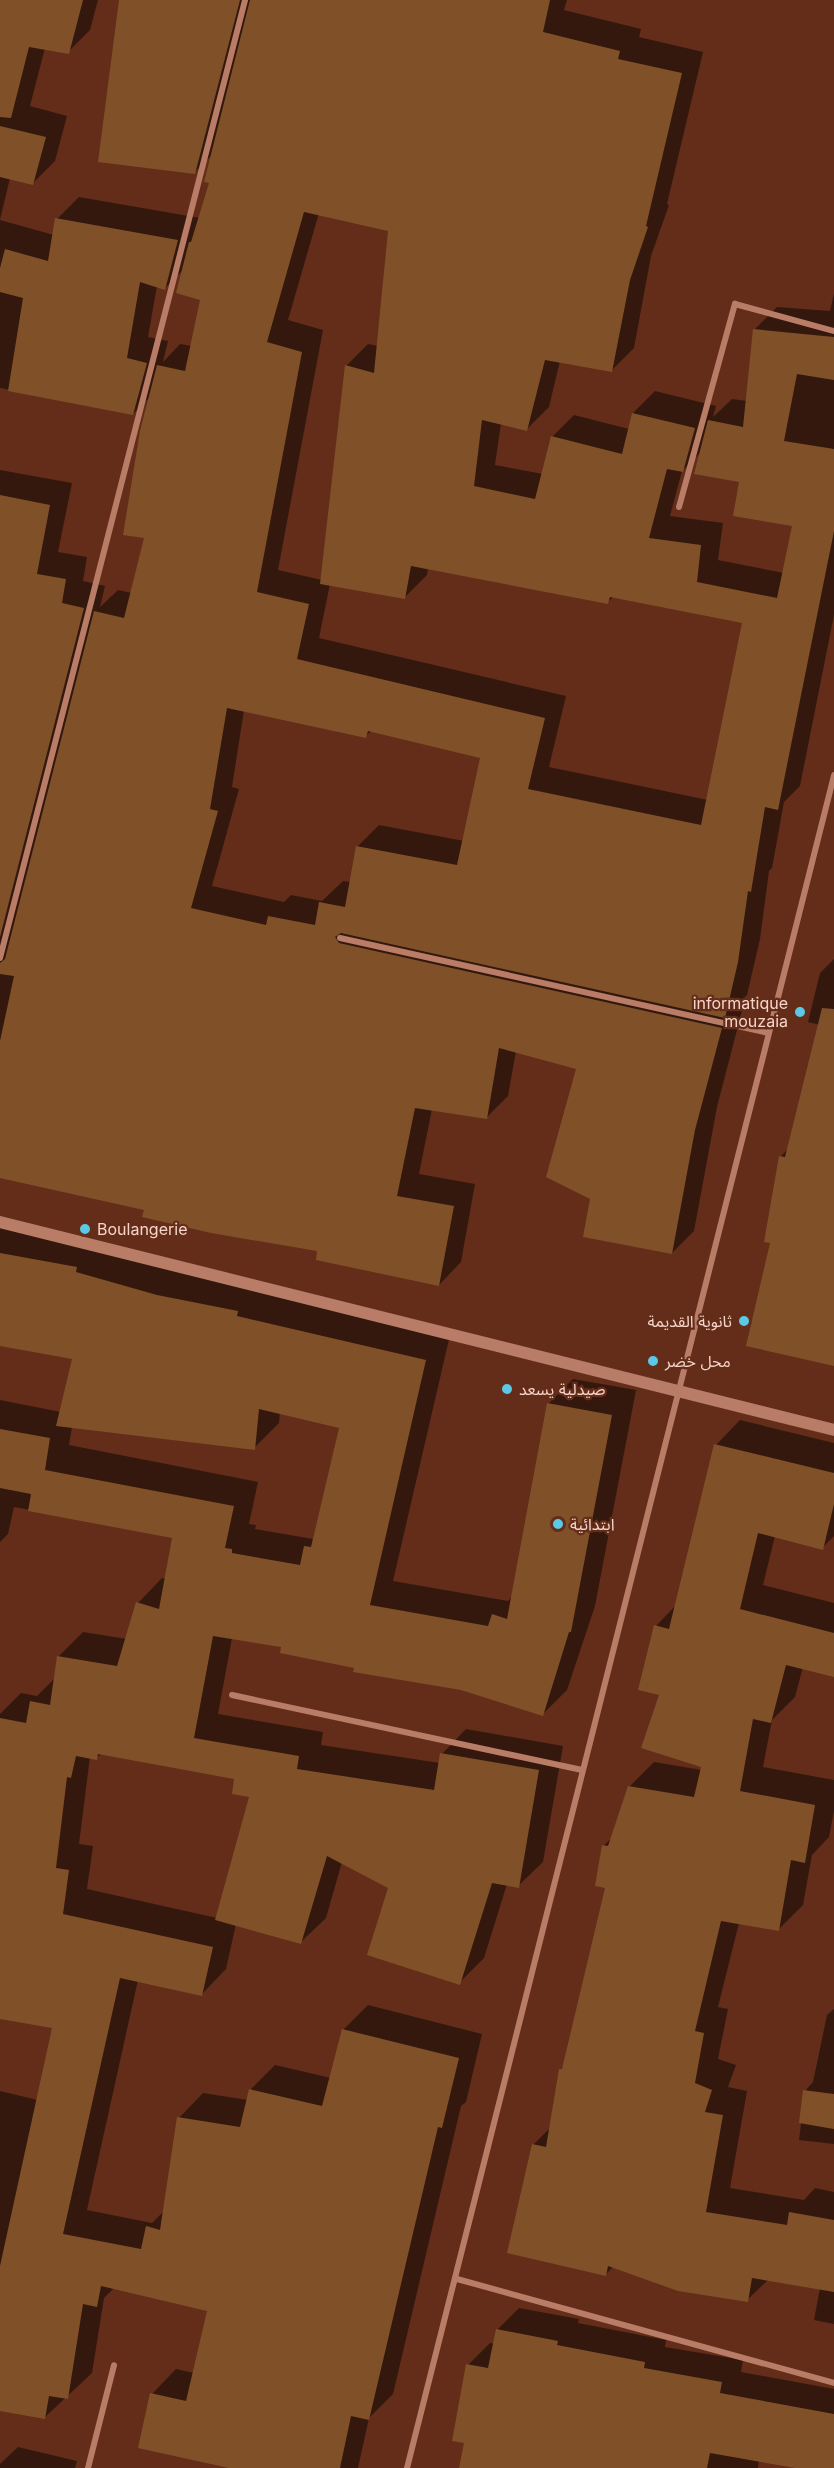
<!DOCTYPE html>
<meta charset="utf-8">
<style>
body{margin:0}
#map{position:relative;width:834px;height:2468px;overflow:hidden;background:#632d1a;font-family:Inter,"Noto Sans Arabic",sans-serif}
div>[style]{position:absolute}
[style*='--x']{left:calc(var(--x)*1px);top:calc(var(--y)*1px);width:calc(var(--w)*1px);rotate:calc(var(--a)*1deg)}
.shadow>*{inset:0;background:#0007}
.building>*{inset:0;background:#805129}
.street>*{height:6px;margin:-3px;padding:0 3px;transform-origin:3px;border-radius:3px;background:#b97c67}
.secondary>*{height:12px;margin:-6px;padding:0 6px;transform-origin:6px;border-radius:6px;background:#b97c67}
.dots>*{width:16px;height:16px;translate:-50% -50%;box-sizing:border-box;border:3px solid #632d1a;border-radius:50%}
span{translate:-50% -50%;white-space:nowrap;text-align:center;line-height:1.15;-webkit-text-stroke:4.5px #632d1a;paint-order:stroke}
.poi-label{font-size:16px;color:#f7d4c9}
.right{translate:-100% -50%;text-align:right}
.left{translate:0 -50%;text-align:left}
</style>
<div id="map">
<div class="shadow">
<i style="clip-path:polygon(evenodd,4px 0,98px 0,90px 30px,68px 52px,45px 48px,30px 106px,67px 116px,55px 161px,33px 183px,10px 178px,0 220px,54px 235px,57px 219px,79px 197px,200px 218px,211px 181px,212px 155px,194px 173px,121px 0,567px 0,564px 10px,641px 29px,639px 37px,703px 52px,667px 204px,669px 205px,651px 256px,634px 348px,612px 370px,560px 361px,549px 407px,527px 429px,501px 423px,495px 465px,543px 474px,552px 437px,574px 415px,629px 429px,633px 413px,655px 391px,716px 406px,713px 417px,732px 399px,747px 401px,754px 330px,777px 307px,830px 311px,834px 293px,834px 615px,800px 786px,784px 802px,772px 868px,769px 871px,760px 939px,747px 995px,736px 1005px,743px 1007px,717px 1107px,694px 1231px,672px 1253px,592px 1198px,578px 1068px,516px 1051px,508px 1096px,486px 1118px,432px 1109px,419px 1174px,475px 1184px,461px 1262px,439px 1285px,319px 1249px,0 1176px,0 470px,72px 483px,58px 552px,87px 557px,83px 581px,105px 586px,100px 607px,118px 590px,132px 593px,146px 537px,151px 396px,133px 414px,0 388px,0 18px,4px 0,319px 213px,389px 230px,378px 346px,368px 344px,346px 366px,322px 580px,278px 570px,323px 330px,288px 320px,319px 213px,4px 0,183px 270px,202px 299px,192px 346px,180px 344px,163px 362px,168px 341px,148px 337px,157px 286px,165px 288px,183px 270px,4px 0,701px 452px,794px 525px,784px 573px,718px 560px,723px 523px,670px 516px,682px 471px,701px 452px,4px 0,428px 568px,608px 602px,614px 596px,744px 622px,708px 800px,549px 767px,566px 696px,319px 638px,330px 584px,405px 597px,427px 575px,428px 568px,4px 0,244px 710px,366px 736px,372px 730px,482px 757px,464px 841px,379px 825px,357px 847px,351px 882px,343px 881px,322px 901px,291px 895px,284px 902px,212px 886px,239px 789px,232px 787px,244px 710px)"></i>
<i style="clip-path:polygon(834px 959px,834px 1364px,771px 1242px,780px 1157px,789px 1148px,820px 1025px,808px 1022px,820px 973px)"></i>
<i style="clip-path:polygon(evenodd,0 1220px,450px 1335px,393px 1581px,508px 1601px,513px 1595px,549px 1403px,573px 1379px,636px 1390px,595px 1606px,567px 1690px,542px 1715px,461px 1689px,355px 1667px,283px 1646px,232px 1638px,218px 1714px,323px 1732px,321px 1745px,440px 1763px,442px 1754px,466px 1729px,563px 1746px,543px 1862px,518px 1886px,507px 1884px,484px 1958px,459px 1983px,390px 1888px,342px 1862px,326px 1918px,301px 1942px,236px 1924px,226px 1969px,202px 1994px,138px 1980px,87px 2210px,152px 2223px,164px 2211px,179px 2118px,203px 2093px,248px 2100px,250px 2090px,275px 2065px,331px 2078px,343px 2030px,368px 2005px,482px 2034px,466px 2102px,461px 2106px,393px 2394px,369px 2418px,358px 2468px,236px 2468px,152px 2394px,176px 2369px,194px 2373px,209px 2310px,115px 2287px,104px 2298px,92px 2373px,44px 2418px,0 2410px,0 2091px,38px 2100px,54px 2027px,0 2017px,0 1714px,21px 1693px,37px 1696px,55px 1678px,59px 1656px,83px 1632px,127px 1639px,138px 1603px,162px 1578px,166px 1579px,174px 1537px,14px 1507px,8px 1534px,0 1542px,0 1400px,61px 1412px,74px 1358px,0 1345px,0 1220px,280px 1412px,340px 1426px,313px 1539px,255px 1529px,256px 1525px,249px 1524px,258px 1482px,69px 1445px,72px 1427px,254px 1448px,279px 1423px,280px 1412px,0 1220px,102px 1753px,236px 1778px,251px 1796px,217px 1918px,87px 1889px,93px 1846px,79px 1844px,90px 1757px,96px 1758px,102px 1753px)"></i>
<i style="clip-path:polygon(740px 1420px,834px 1443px,834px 1536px,822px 1548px,775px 1536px,763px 1585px,834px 1603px,834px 1675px,803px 1667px,795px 1697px,772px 1720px,763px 1767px,834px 1780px,834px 1811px,829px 1837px,812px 1855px,803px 1905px,779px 1929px,739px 1923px,718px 2007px,728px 2009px,718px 2059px,736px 2065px,728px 2087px,747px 2091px,730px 2188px,804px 2200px,815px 2188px,834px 2192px,834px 2324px,814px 2320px,820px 2288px,768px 2280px,747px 2300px,613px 2267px,606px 2274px,533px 2145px,551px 2127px,561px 2069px,565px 2065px,607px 1887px,603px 1846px,613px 1837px,630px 1786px,654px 1762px,702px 1770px,703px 1766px,661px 1694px,656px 1626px,676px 1605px,716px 1445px)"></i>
<i style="clip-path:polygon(834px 2009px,834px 2144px,799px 2140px,805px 2091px,813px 2082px,827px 2015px)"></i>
<i style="clip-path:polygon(519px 2308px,579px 2319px,578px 2323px,666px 2340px,665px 2347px,743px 2360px,741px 2372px,834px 2389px,834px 2468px,803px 2468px,759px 2460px,758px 2468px,461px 2468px,466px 2442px,468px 2365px,490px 2343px,495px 2344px,497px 2330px)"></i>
<i style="clip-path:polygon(18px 2447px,77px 2461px,75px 2468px,0 2468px,0 2464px)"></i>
</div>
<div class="building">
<i style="clip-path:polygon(0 0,83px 0,69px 54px,29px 47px,11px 118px,0 117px)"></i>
<i style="clip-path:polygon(119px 0,240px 0,195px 174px,98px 162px)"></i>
<i style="clip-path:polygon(evenodd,250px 0,550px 0,543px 32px,620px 51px,618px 59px,682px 73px,646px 226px,648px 227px,630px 280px,612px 372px,545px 360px,527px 431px,482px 420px,474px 486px,535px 499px,551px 436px,622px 454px,632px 413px,695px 428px,683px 472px,667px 469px,649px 538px,701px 545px,697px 582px,777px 598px,792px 526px,733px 516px,739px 482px,694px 474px,708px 420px,743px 427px,753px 329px,834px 337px,834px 380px,797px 374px,784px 441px,834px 449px,834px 531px,778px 810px,765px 807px,751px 892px,748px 891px,738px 962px,725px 1018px,341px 933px,335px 937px,339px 943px,722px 1028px,695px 1130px,672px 1254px,583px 1237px,590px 1199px,546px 1177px,576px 1069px,499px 1048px,487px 1119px,415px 1108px,397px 1196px,454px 1206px,439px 1286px,316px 1260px,317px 1251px,211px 1233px,142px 1217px,144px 1210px,0 1178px,0 1041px,14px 976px,0 974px,0 963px,5px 959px,94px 611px,124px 618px,144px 538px,123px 535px,140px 431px,157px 365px,185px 371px,200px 300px,176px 293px,189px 242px,191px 242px,209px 183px,204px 182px,250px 0,304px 212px,388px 231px,374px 373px,345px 365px,320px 584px,405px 599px,411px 566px,608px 604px,610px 597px,742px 623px,701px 825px,528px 789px,545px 718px,297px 659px,309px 604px,257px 592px,302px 352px,267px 342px,304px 212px,250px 0,227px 708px,366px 738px,368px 731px,480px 758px,457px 865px,356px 846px,345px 907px,319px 902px,315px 925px,268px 916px,266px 925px,191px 908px,218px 811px,210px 809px,227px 708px)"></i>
<i style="clip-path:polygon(0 126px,46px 137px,33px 185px,0 177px)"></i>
<i style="clip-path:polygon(55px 218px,178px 240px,165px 290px,140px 282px,127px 358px,147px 363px,133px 415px,8px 391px,23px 298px,0 292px,0 268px,5px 249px,48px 261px)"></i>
<i style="clip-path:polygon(0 495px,50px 505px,37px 574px,66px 579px,62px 603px,84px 608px,0 937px)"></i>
<i style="clip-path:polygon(822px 1008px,834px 1009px,834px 1366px,746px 1346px,770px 1243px,764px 1242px,779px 1156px,785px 1157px)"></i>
<i style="clip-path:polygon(0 1253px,77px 1267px,76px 1272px,157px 1295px,238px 1311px,237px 1316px,426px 1360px,370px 1605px,488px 1626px,492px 1614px,507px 1619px,547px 1403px,612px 1415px,571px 1632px,569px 1632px,543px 1716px,461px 1690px,353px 1672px,354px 1668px,280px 1653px,281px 1647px,213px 1636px,194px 1738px,299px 1756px,297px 1769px,434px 1790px,440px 1753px,539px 1770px,519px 1888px,492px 1883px,460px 1985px,367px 1955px,388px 1888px,327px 1856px,301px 1944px,215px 1920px,249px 1797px,232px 1794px,234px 1779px,98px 1754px,97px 1760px,76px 1756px,71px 1778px,67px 1777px,56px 1868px,69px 1870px,63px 1914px,213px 1947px,202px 1996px,120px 1978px,63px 2234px,141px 2249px,146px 2226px,160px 2230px,177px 2117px,240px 2127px,249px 2089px,322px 2106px,342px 2029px,459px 2058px,442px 2128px,438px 2127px,369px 2420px,351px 2416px,340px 2468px,229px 2468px,138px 2448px,150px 2393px,186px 2401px,207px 2311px,101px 2286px,97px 2307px,83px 2304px,68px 2399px,49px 2396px,45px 2419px,0 2411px,0 2266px,52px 2028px,0 2019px,0 1718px,26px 1723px,30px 1701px,50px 1705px,57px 1656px,117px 1666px,136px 1602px,159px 1609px,172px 1538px,28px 1511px,31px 1494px,0 1488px,0 1429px,50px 1438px,45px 1470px,234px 1506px,225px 1548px,232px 1549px,232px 1553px,300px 1565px,304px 1546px,311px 1547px,339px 1428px,259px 1409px,255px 1450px,56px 1426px,72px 1359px,0 1346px)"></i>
<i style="clip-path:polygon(714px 1444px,834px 1473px,834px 1504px,823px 1550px,758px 1533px,740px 1609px,834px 1633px,834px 1677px,786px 1665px,771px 1723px,753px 1719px,740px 1791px,815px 1805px,805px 1863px,791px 1860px,779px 1931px,721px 1921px,695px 2031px,704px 2033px,695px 2083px,712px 2090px,705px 2112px,723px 2115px,706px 2212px,787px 2225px,789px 2212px,834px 2220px,834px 2292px,752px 2278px,748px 2302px,678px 2291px,608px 2266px,606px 2276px,507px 2253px,532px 2144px,546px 2147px,559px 2069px,562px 2069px,605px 1888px,595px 1886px,602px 1845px,608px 1846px,628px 1786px,694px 1797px,701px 1767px,641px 1748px,659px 1695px,638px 1690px,654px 1625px,669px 1629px)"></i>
<i style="clip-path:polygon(803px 2090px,834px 2094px,834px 2129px,799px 2123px)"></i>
<i style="clip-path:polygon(496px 2329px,558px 2341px,557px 2345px,645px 2362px,644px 2368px,722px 2382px,720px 2393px,834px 2414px,834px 2468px,795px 2468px,710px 2453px,707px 2468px,459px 2468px,464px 2443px,452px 2441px,466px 2364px,488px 2368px)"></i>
</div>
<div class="street">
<i style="--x:679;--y:507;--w:211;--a:-74.6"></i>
<i style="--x:735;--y:304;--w:103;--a:15.3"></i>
<i style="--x:340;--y:938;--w:437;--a:12.5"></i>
<i style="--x:0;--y:958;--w:989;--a:-75.65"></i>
<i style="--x:232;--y:1695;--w:358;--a:12.1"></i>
<i style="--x:457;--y:2279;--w:391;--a:15.4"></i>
<i style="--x:88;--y:2468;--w:106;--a:-75.8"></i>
<i style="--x:407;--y:2468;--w:1746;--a:-75.84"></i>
</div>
<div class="secondary">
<i style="--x:0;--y:1222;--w:860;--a:14"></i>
</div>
<div class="dots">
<i style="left:800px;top:1012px;background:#5bc8e6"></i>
<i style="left:85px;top:1229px;background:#5bc8e6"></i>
<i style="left:744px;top:1321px;background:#5bc8e6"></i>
<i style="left:653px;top:1361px;background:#5bc8e6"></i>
<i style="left:507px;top:1389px;background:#5bc8e6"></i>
<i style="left:558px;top:1524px;background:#5bc8e6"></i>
</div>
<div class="poi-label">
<span class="right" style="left:788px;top:1012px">informatique<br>mouzaia</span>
<span class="left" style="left:97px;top:1229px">Boulangerie</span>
<span class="right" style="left:732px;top:1321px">ثانوية القديمة</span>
<span class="left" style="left:665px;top:1361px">محل خضر</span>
<span class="left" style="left:519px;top:1389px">صيدلية يسعد</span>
<span class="left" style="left:570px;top:1524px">ابتدائية</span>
</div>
</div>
